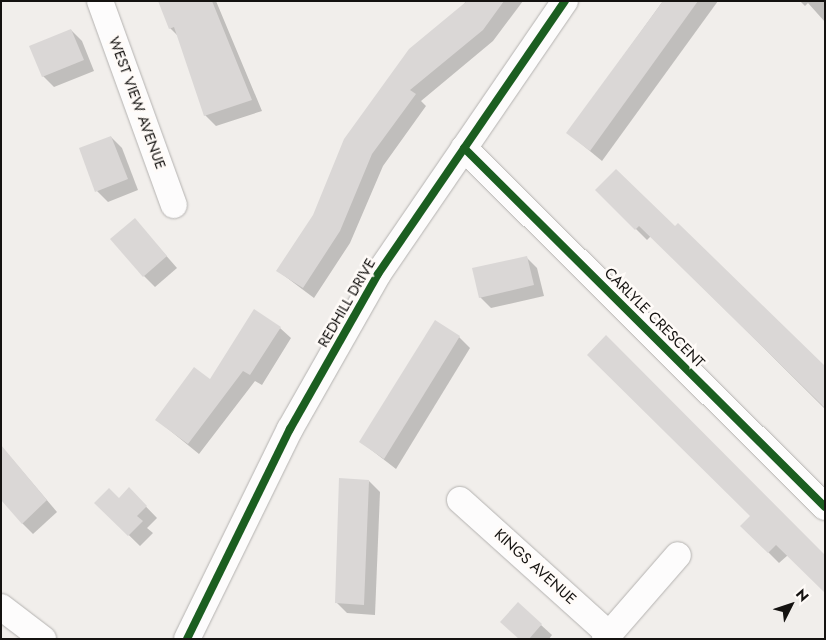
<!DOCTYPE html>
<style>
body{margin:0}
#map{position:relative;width:826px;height:640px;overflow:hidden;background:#f1eeeb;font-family:Jost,sans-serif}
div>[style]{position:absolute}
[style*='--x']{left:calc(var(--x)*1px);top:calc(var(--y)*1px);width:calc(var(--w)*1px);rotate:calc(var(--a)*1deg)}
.shadow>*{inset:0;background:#0003}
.building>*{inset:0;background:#dad7d6}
.roads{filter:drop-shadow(0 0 1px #b4b2b0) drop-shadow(0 0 1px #b4b2b0)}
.minor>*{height:26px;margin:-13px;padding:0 13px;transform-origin:13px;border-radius:13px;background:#fdfcfc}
.cycleway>*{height:8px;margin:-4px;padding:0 4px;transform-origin:4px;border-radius:4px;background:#1b5e20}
span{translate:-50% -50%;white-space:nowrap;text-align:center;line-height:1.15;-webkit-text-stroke:5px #fffbf8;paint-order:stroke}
.street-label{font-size:15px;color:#141210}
.frame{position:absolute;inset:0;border:2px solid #141210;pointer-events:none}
.north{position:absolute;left:766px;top:580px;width:50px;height:50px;-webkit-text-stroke:4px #fffbf8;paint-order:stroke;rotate:49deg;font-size:14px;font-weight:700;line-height:20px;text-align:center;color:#141210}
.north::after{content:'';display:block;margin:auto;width:18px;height:22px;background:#141210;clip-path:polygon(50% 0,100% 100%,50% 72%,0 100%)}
</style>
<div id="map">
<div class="shadow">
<i style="clip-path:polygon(160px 1px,216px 1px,262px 111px,216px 126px,205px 115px,178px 36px,170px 28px)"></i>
<i style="clip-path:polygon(466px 1px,523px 1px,493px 41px,421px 101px,426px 106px,383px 166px,350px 243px,314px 298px,278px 271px)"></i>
<i style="clip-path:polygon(663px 1px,718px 1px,602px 161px,568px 133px)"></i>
<i style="clip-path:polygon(800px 1px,825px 1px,825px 22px,808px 3px,805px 6px)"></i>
<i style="clip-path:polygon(71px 30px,82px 41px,94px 71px,54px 87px,43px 76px)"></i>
<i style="clip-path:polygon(111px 137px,122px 148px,138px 190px,108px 202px,97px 191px)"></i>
<i style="clip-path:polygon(597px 190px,825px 370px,825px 409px,651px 236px,647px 240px)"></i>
<i style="clip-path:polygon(135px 220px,177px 268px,155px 287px,144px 276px)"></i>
<i style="clip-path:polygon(526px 257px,537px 268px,544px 296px,491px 308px,480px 297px)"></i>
<i style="clip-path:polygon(280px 328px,291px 338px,262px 385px,255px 381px,199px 454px,157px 420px)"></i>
<i style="clip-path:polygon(459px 337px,470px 348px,396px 469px,361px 442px)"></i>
<i style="clip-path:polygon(1px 446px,57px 512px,33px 534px,22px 523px)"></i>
<i style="clip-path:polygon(369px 481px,380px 492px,375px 615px,347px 613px,336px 602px)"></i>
<i style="clip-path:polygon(129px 489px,157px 518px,147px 528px,153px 533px,140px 546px,96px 503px,119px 499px)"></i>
<i style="clip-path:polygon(742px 526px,825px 556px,788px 555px,779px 563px)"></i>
<i style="clip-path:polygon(541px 625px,552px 635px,549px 639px,520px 639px)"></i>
</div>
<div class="building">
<i style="clip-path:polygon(158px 1px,212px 1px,252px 100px,204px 116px,174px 27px,169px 29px)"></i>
<i style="clip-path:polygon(467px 1px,504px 1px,483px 30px,410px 90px,416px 94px,372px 154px,340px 231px,303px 288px,276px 271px,313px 215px,344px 139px,409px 49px)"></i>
<i style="clip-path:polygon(663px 1px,698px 1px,590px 151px,566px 133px)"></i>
<i style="clip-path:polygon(71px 29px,84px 60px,42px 77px,29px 46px)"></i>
<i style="clip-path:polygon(111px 136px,128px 179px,95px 192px,79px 148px)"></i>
<i style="clip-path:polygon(616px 169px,675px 226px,678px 223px,825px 366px,825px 408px,639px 226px,635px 230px,595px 190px)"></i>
<i style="clip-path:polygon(135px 218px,167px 256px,143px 277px,110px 239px)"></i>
<i style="clip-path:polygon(527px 256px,534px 285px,479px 298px,472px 268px)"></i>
<i style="clip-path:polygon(254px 309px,281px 327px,250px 375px,243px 371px,188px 444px,155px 420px,194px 367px,210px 379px)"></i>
<i style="clip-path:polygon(435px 320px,460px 336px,384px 459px,359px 442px)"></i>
<i style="clip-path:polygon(606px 335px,825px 555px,825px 593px,776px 545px,768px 553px,740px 526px,750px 516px,587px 355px)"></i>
<i style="clip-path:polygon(1px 445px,47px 500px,22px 524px,1px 500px)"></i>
<i style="clip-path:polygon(339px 478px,369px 480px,364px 605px,335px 603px)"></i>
<i style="clip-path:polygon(129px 487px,147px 506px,137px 516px,143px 521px,128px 536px,94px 503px,109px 488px,119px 498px)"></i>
<i style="clip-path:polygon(518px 602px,542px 624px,529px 639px,519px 639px,500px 622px)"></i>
</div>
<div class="roads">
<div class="minor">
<i style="--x:100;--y:1;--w:217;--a:70.1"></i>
<i style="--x:464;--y:148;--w:509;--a:44.84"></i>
<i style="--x:460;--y:500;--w:200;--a:42"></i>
<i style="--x:1;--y:607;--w:53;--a:37.3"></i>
<i style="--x:187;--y:639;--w:234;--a:-63.9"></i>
<i style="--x:290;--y:429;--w:178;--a:-60.4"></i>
<i style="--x:378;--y:274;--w:331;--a:-55.6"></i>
<i style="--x:605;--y:639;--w:111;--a:-49"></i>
</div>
</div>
<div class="cycleway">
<i style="--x:464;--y:148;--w:509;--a:44.84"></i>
<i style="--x:187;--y:639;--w:234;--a:-63.9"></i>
<i style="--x:290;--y:429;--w:178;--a:-60.4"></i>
<i style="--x:378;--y:274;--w:331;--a:-55.6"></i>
</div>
<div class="street-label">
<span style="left:137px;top:103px;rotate:70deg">WEST VIEW AVENUE</span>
<span style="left:347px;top:303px;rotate:-60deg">REDHILL DRIVE</span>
<span style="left:654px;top:318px;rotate:45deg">CARLYLE CRESCENT</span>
<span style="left:535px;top:567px;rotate:42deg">KINGS AVENUE</span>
</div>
<div class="frame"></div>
<div class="north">N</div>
</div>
